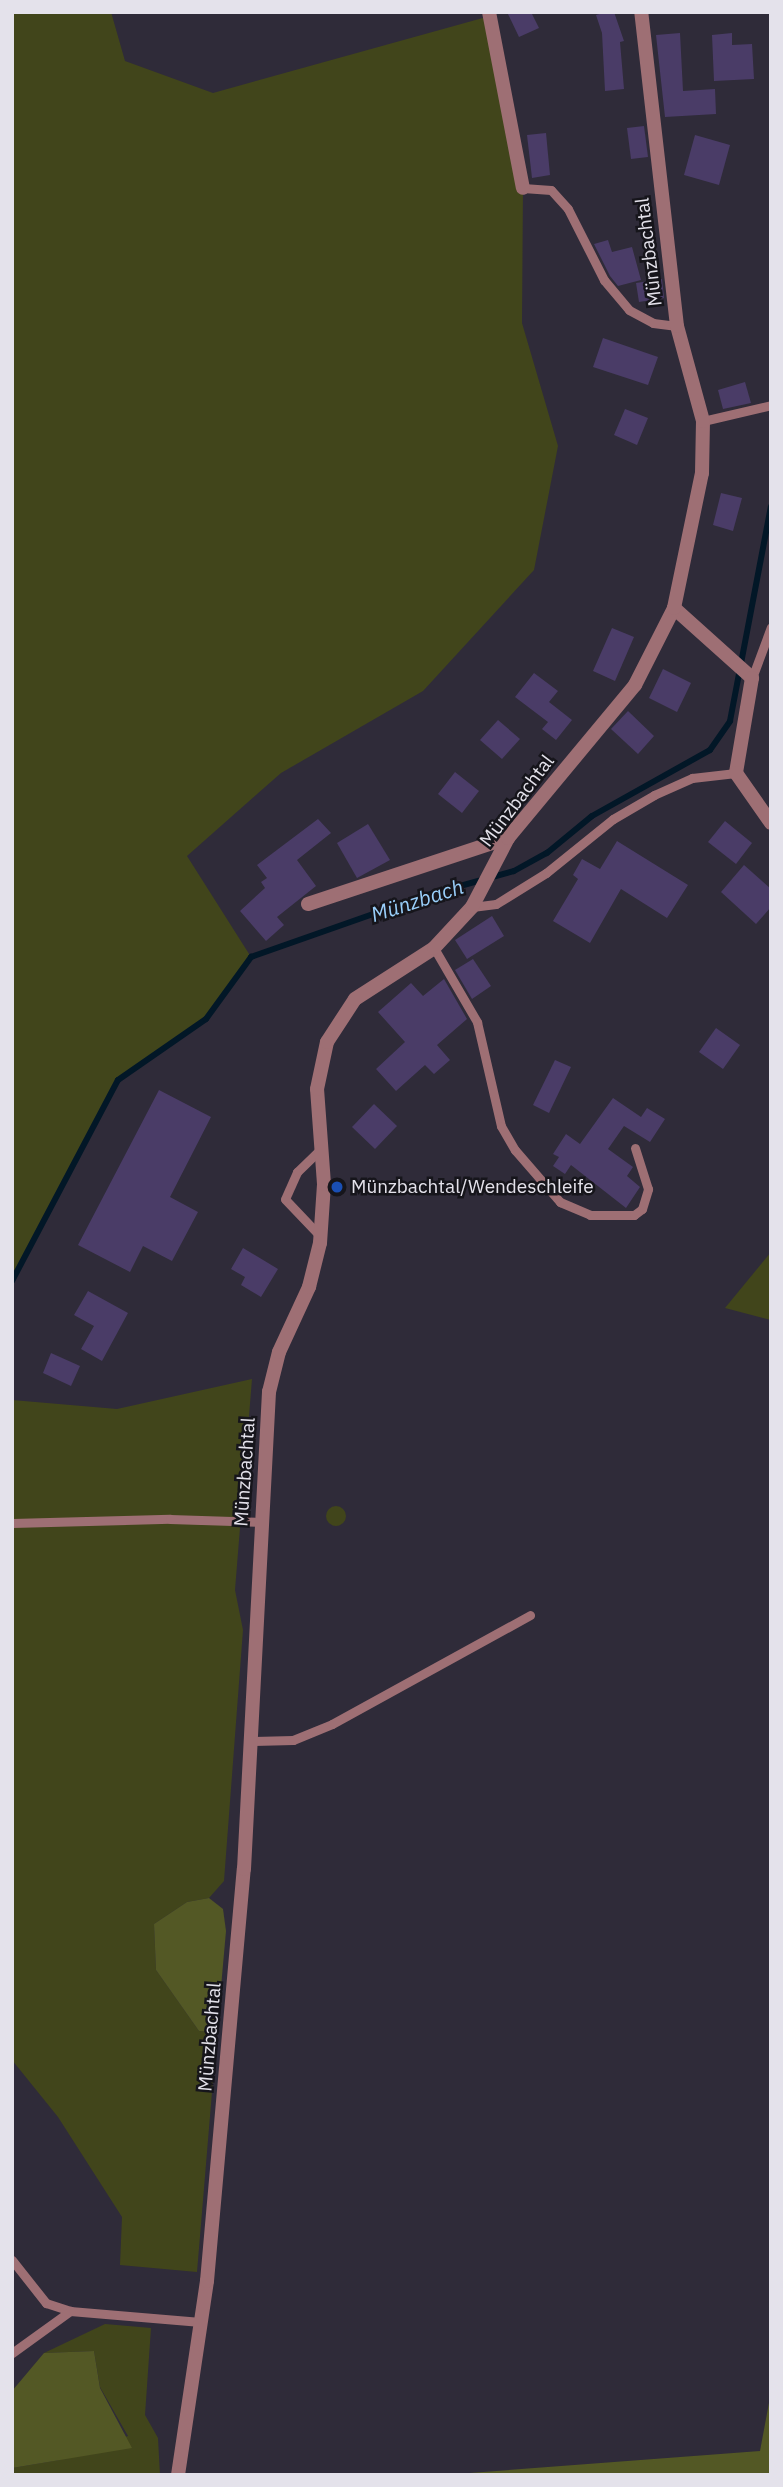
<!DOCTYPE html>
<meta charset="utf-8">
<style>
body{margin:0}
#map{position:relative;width:783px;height:2487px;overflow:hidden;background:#2f2b39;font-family:"IBM Plex Sans",sans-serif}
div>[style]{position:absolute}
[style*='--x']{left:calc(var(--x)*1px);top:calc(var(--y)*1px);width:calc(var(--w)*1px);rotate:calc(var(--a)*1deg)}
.green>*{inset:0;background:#41451b}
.round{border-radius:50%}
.forest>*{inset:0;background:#535825}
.stream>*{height:6px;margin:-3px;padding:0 3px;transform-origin:3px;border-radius:3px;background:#021727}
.building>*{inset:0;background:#4a3c67}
.service>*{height:9px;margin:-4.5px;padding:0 4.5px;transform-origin:4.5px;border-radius:4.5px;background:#9e6f74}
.minor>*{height:14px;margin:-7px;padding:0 7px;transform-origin:7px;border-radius:7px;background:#9e6f74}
.dots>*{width:19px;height:19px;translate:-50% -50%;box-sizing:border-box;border:4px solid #16151b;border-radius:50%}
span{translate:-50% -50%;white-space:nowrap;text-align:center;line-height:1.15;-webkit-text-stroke:5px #16151b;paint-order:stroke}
.street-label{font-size:19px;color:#e4e2eb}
.poi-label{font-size:19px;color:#e4e2eb}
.left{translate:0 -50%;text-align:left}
.water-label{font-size:21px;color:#99cffa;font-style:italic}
.frame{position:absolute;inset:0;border:14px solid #e4e2eb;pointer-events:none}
</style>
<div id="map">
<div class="green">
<i style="clip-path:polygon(12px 12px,111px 12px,125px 61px,213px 93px,490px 16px,523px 188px,522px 323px,558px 446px,534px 570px,423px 691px,281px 773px,187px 856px,251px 957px,206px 1019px,118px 1080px,12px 1281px)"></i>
<i style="clip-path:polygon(771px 1252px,771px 1320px,725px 1308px)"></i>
<i style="clip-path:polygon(252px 1379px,235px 1590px,243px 1630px,224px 1881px,209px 1898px,187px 1902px,154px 1924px,156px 1970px,199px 2031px,217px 2032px,197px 2272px,120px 2265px,122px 2217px,58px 2117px,12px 2060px,12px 1400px,117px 1409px)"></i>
<i class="round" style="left:326px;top:1506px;width:20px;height:20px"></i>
<i style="clip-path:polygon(105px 2324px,151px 2328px,145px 2415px,158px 2438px,160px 2475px,12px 2475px,12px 2468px,59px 2460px,128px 2436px,100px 2387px,94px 2351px,44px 2353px)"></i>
</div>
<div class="forest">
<i style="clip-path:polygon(209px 1898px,223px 1909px,226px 1931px,217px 2032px,199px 2031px,156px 1970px,154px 1924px,187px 1902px)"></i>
<i style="clip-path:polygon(94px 2351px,100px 2388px,132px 2448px,12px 2468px,12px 2391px,44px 2353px)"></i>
<i style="clip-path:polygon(771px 2392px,771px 2475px,443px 2475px,760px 2451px)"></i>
</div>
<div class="stream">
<i style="--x:12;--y:1281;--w:227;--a:-62.2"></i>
<i style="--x:118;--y:1080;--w:107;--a:-34.7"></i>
<i style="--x:206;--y:1019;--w:77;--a:-54"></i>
<i style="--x:251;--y:957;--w:183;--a:-19.4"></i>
<i style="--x:424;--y:896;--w:93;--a:-15.5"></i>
<i style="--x:514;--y:871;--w:38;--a:-29"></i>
<i style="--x:547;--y:853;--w:58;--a:-39.4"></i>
<i style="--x:592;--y:816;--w:135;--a:-29.2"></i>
<i style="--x:710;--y:750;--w:35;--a:-55"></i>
<i style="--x:730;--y:721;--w:218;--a:-79.2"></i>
</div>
<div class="building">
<i style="clip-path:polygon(507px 12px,531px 12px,539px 28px,519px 37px)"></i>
<i style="clip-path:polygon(606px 12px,614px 12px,624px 41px,620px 42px,624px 89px,605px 91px,602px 33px,596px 15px)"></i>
<i style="clip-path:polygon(680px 33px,683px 91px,715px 89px,716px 114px,665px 117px,656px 35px)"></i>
<i style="clip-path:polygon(732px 33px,732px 45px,752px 44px,754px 79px,714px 81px,712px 35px)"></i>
<i style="clip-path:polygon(644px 126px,648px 157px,631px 159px,627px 128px)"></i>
<i style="clip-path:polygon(546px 133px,550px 175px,532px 178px,527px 135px)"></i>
<i style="clip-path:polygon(695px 135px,730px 145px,719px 185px,684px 175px)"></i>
<i style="clip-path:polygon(608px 240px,612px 252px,632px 247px,641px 280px,618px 286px,610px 276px,594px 244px)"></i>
<i style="clip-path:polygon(662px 279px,664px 298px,639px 302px,636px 283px)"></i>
<i style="clip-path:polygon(603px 338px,658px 357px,648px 385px,593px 367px)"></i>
<i style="clip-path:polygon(745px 382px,751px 403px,723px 409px,718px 390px)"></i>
<i style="clip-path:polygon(625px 409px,648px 418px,637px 445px,614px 435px)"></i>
<i style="clip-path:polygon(721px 493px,742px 498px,733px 531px,713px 525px)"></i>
<i style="clip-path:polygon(612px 628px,634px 637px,615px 681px,593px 671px)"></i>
<i style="clip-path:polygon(663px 669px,691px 683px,677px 712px,649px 698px)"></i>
<i style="clip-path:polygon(534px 673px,558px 691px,549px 702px,572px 720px,556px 740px,542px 729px,548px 722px,515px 697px)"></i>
<i style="clip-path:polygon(628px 711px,654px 736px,638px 754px,611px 729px)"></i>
<i style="clip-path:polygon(498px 720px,520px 739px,502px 759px,480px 740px)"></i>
<i style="clip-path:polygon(455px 772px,479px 791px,462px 813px,438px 794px)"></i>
<i style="clip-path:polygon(318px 819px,331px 833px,297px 860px,316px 886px,277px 917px,284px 925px,266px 941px,240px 911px,265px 888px,261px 882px,267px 878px,257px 865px)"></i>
<i style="clip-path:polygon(725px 821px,752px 843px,736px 864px,708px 842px)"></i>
<i style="clip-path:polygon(368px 824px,390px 860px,357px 878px,337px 843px)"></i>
<i style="clip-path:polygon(617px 841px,688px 885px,667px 918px,621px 889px,590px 943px,553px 921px,578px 879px,573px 875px,582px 859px,600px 869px)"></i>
<i style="clip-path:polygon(744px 865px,771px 889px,771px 907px,756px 924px,721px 892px)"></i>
<i style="clip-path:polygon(492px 916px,504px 936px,467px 959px,455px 940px)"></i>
<i style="clip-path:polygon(473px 959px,491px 986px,472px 999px,455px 970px)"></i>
<i style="clip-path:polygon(444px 979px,467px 1019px,437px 1045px,450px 1060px,434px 1074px,425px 1065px,396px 1091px,376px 1069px,405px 1042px,378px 1012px,411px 983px,423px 996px)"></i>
<i style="clip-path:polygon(716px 1028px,740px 1045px,723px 1069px,699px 1052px)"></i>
<i style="clip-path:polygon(555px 1060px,571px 1067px,549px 1113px,533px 1105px)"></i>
<i style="clip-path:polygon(159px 1090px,211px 1117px,170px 1197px,198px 1212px,172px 1261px,143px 1246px,130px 1272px,78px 1245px)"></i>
<i style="clip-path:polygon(613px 1098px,641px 1117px,647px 1108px,665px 1119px,650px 1142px,624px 1126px,608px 1149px,633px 1167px,627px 1176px,640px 1187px,626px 1208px,571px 1165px,565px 1174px,553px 1166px,559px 1157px,553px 1154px,566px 1134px,580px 1144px)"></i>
<i style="clip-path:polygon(374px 1104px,397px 1126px,375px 1149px,352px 1127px)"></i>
<i style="clip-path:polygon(243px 1248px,278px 1269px,261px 1297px,241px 1285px,245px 1277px,231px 1269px)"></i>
<i style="clip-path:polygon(88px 1291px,128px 1313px,102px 1361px,81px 1349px,94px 1326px,74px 1315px)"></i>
<i style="clip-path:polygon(51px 1353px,80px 1366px,71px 1386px,43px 1373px)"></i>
</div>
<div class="service">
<i style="--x:523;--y:188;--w:28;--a:4"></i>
<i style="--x:551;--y:190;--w:25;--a:48"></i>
<i style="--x:568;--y:209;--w:80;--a:63.1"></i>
<i style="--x:604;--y:280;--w:39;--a:50"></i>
<i style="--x:629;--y:310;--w:27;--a:28"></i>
<i style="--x:653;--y:323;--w:24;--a:7"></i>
<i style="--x:703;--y:421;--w:70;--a:-13.2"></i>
<i style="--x:752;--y:678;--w:54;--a:-69.6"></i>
<i style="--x:472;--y:907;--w:24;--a:-7"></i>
<i style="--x:496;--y:904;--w:59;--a:-31.8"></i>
<i style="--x:546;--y:873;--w:86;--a:-38.9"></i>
<i style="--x:613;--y:819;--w:48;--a:-30.3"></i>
<i style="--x:654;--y:795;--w:42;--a:-24.1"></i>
<i style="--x:692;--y:778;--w:44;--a:-6.5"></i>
<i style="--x:434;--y:948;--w:86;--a:59.8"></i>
<i style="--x:477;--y:1022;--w:107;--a:77"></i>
<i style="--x:501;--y:1126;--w:28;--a:60"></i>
<i style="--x:515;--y:1150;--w:69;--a:49.1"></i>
<i style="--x:560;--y:1202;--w:33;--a:23"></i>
<i style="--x:590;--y:1215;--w:44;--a:0"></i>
<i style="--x:634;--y:1215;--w:10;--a:-37"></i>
<i style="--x:642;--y:1209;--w:21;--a:-73"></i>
<i style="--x:648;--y:1189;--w:43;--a:-107.6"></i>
<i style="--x:321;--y:1237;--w:52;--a:-133.5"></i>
<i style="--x:285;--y:1199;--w:30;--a:-66"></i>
<i style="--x:297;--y:1172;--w:33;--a:-44"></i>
<i style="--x:12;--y:1523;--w:158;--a:-1.5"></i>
<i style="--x:170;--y:1519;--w:91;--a:1.9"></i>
<i style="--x:253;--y:1741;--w:40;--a:-1.4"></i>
<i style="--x:293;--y:1740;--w:42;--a:-22.3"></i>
<i style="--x:332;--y:1724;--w:226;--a:-28.8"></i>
<i style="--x:12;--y:2260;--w:55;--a:51.7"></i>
<i style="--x:46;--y:2303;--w:25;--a:18"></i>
<i style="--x:70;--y:2311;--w:131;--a:4.8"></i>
<i style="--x:12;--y:2353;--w:72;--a:-35.9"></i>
</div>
<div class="minor">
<i style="--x:489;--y:12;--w:179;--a:79.1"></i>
<i style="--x:674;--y:608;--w:105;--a:41.9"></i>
<i style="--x:752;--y:678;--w:96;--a:99.6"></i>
<i style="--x:736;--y:773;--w:61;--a:55"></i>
<i style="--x:308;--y:904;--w:211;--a:-18.3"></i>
<i style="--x:178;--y:2475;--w:196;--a:-81.5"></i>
<i style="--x:207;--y:2281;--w:414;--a:-84.9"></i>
<i style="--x:244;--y:1869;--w:478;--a:-87"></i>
<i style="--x:269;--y:1392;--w:41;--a:-76"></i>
<i style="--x:279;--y:1352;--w:72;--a:-65.2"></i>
<i style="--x:309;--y:1287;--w:45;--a:-76"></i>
<i style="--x:320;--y:1243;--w:59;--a:-86.1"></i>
<i style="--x:324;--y:1184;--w:95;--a:-94.2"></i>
<i style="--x:317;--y:1089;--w:48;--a:-78"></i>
<i style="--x:327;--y:1042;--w:51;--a:-56.9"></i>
<i style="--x:355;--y:999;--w:94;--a:-32.8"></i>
<i style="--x:434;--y:948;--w:56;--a:-47.2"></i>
<i style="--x:472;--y:907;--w:78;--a:-62.4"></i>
<i style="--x:508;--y:838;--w:199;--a:-50.3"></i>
<i style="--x:635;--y:685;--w:86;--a:-63.1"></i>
<i style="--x:674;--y:608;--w:138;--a:-78.3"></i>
<i style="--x:702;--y:473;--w:52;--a:-88.9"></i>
<i style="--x:703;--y:421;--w:98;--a:-105.3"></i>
<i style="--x:677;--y:326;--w:316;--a:-96.5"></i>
</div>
<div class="dots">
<i style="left:337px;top:1187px;background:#1a4fb4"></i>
</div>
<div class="street-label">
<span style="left:649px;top:252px;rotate:-97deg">Münzbachtal</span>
<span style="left:517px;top:801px;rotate:-53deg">Münzbachtal</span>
<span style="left:245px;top:1472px;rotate:-86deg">Münzbachtal</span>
<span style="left:210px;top:2037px;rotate:-85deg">Münzbachtal</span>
</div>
<div class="poi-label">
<span class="left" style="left:351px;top:1187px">Münzbachtal/Wendeschleife</span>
</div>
<div class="water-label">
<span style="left:417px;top:900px;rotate:-18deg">Münzbach</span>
</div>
<div class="frame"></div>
</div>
